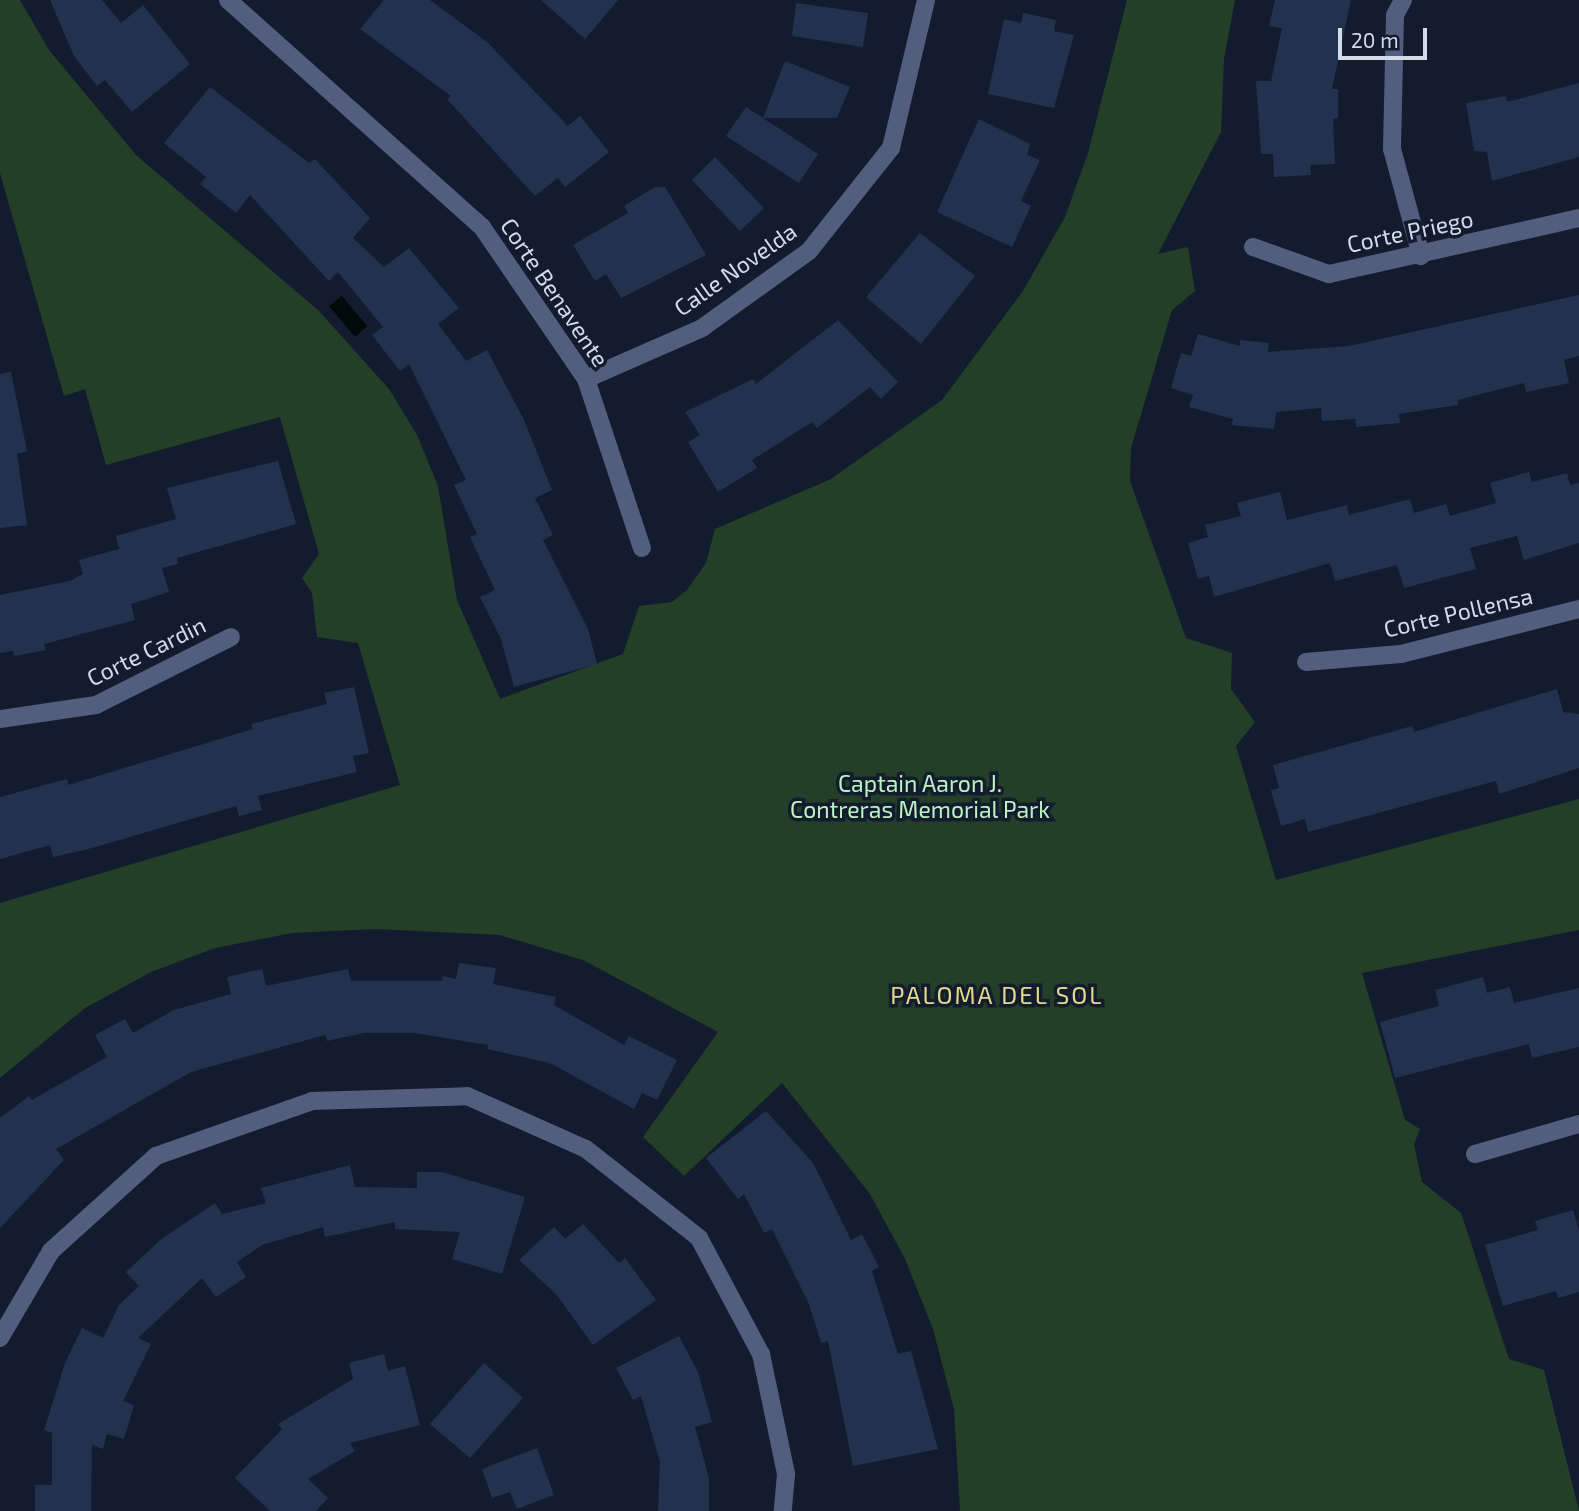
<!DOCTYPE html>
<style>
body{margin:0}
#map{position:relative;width:1579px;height:1511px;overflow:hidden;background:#131c2e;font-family:"Exo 2",sans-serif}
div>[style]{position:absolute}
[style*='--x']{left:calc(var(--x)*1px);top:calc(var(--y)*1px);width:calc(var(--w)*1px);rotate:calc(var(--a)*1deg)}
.green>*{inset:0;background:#243f27}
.water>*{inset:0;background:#000a0b}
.building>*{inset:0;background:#22314e}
.street>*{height:18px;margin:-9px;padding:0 9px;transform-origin:9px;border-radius:9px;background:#535d7d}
span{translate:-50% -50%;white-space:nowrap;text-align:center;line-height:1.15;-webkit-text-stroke:7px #131c2e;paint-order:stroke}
.street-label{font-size:23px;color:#d4dbe8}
.park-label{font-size:23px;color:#bcf2c0}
.neighbourhood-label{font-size:24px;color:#e3d98a;letter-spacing:2px}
.scale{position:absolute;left:1338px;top:28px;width:89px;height:32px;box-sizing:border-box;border:4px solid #d4dbe8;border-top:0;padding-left:9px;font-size:21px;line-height:24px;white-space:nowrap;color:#d4dbe8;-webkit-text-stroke:5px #131c2e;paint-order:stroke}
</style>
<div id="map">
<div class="green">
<i style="clip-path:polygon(0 0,20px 0,49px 50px,136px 155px,319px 311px,389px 389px,417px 435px,438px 486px,457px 600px,500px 699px,623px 654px,639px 606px,672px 602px,687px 590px,706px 563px,715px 529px,831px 479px,942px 400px,1023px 291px,1065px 217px,1088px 153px,1127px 0,1235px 0,1224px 59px,1221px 132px,1158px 254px,1188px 247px,1195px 291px,1172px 310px,1131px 448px,1130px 481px,1186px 638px,1232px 653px,1231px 689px,1255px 722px,1236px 746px,1276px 880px,1579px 799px,1579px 930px,1362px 973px,1405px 1120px,1420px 1129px,1414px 1144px,1422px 1182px,1461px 1213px,1509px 1359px,1544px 1370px,1579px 1511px,960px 1511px,954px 1409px,933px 1329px,905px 1259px,870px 1194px,782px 1083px,684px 1176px,643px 1137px,718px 1032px,583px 960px,500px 935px,375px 929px,292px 933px,215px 948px,151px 972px,85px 1008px,0 1078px,0 903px,400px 785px,358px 643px,317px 637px,312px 593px,302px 578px,319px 554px,280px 417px,106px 465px,85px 389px,64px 396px,0 173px)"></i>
</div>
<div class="water">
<i style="clip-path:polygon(342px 296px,367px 326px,355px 337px,329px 306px)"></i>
</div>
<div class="building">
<i style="clip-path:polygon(50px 0,102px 0,121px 23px,143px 5px,190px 64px,132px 112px,105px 80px,97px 86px,74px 56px)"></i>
<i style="clip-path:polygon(384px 0,430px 0,487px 42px,568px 126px,580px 116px,609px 152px,565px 187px,558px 178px,535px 196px,447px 99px,451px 96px,360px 29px)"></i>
<i style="clip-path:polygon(541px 0,618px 0,585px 39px)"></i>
<i style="clip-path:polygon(1275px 0,1351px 0,1332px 89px,1338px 89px,1338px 118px,1333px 119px,1335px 164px,1310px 165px,1311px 175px,1274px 177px,1273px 154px,1261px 154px,1256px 81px,1271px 81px,1282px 28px,1269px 26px)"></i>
<i style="clip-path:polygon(796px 3px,868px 13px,863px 47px,792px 36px)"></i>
<i style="clip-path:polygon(1023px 13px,1056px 20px,1054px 31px,1074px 35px,1054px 108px,988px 94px,1004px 19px,1021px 23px)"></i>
<i style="clip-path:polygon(785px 61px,850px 87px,837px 118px,763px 118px,818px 154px,799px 183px,726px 136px,746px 107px,763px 118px)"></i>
<i style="clip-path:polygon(1579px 83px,1579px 157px,1492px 181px,1487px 152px,1474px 151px,1466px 103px,1506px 96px,1507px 102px)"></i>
<i style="clip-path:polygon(210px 87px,309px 163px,315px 159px,370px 218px,353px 238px,384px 267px,409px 248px,459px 308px,438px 324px,466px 361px,487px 350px,524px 420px,552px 490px,535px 498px,553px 535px,543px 540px,588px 629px,597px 664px,514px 687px,501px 639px,480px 597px,495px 590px,470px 537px,477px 534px,454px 485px,466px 480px,409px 364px,400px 371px,372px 335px,383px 327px,338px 272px,329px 281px,250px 195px,236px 213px,200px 184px,206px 177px,164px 143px)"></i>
<i style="clip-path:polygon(979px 119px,1030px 144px,1027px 155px,1040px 160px,1021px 201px,1031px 206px,1012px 247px,937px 212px)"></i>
<i style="clip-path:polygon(715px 157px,764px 208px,740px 231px,692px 180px)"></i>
<i style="clip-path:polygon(655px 187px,665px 187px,706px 255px,621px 298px,606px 274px,595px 281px,573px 245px,628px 213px,624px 206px)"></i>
<i style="clip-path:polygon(920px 233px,975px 276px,921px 344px,866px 297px)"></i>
<i style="clip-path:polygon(1579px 295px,1579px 356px,1564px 360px,1569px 383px,1526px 392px,1524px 383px,1458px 400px,1458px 405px,1399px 414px,1400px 423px,1356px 427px,1355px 419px,1322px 421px,1321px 408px,1276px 412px,1274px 429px,1232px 425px,1233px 419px,1189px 407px,1193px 395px,1171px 388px,1181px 353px,1191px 356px,1198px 334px,1240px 346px,1240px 340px,1269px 343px,1268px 352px,1349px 346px)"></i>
<i style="clip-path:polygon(838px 320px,898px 382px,881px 399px,870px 387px,817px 428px,812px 422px,752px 460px,757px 468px,718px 492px,688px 442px,700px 435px,685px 412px,753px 379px,756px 384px)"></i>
<i style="clip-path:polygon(11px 372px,27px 451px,17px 454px,27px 525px,0 528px,0 374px)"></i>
<i style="clip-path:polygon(278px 461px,296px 524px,177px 558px,178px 564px,162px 568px,169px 592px,131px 604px,135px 620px,44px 644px,46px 650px,14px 656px,13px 651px,0 653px,0 595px,70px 581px,83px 574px,79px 560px,119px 549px,116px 536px,176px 519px,167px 488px)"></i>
<i style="clip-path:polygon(1529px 472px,1532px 482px,1567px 473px,1570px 485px,1579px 483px,1579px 543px,1524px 560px,1517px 536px,1470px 548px,1476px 569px,1404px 588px,1397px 565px,1335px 581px,1330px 563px,1214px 597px,1209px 576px,1198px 579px,1188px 543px,1208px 537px,1205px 525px,1241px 516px,1237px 503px,1280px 492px,1287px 520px,1347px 505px,1349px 515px,1410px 499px,1414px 513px,1446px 504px,1450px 516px,1496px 503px,1490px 483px)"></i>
<i style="clip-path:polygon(354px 687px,369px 753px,353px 756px,357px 772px,258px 796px,262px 810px,239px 816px,236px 806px,92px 848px,53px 857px,50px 845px,0 859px,0 797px,67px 779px,68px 785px,253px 729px,251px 724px,327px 704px,324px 693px)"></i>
<i style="clip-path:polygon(1557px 689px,1563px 712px,1579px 714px,1579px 768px,1499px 794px,1496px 781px,1308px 832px,1305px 819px,1281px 826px,1271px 790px,1279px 788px,1273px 765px,1412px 726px,1414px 732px)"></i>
<i style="clip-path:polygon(459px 963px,496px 968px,493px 984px,556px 997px,554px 1005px,624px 1045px,629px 1036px,677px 1060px,657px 1100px,642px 1093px,634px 1109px,550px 1063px,487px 1049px,488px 1045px,415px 1033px,364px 1033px,327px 1041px,325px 1035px,191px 1072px,56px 1149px,64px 1160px,0 1228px,0 1118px,29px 1096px,32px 1100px,107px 1057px,95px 1035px,125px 1019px,133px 1033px,174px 1010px,231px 994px,227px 977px,262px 969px,266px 986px,348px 969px,351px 981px,442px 981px,443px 976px,456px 979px)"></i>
<i style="clip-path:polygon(1483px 977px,1487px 993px,1510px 987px,1514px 1003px,1579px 988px,1579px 1047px,1532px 1058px,1529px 1044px,1395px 1078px,1380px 1022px,1439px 1006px,1435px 990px)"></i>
<i style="clip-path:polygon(766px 1111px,813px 1163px,851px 1240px,862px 1234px,879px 1267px,872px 1271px,898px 1354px,911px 1351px,938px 1449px,853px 1466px,828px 1341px,821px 1343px,809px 1304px,772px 1229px,764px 1233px,744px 1194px,738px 1199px,706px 1158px)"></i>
<i style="clip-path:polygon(350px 1165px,355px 1187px,417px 1188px,417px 1172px,442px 1172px,525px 1197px,502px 1274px,452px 1259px,460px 1232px,395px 1229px,395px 1222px,325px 1237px,323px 1227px,262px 1245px,237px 1262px,246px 1277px,216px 1297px,202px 1278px,138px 1338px,151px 1344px,123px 1401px,134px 1405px,124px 1439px,107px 1434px,103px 1449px,92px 1445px,91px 1511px,35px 1511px,35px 1485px,52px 1485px,52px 1433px,44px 1430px,65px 1363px,82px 1328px,103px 1338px,119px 1305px,139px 1286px,126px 1272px,160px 1240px,215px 1203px,222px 1214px,266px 1203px,261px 1188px)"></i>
<i style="clip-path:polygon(1573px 1210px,1579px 1231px,1579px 1292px,1558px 1298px,1556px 1291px,1503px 1306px,1485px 1245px,1538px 1230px,1535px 1221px)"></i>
<i style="clip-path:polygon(583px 1224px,619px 1263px,625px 1258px,656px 1300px,593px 1345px,556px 1294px,519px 1260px,554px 1227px,565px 1239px)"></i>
<i style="clip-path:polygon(679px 1336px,698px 1372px,712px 1422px,695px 1427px,709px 1478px,709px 1511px,658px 1511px,660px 1462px,641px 1396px,633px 1400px,616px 1368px)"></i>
<i style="clip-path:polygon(384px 1354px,388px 1371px,405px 1366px,420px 1425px,350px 1443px,355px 1451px,308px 1479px,328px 1498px,316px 1511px,270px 1511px,235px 1478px,282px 1429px,278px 1424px,353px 1379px,349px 1363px)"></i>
<i style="clip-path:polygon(484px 1363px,523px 1398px,470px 1458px,430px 1424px)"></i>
<i style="clip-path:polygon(537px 1448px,554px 1495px,517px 1509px,510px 1492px,492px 1498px,482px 1469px)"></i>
</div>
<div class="street">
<i style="--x:228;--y:0;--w:341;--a:41.8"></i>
<i style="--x:482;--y:227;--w:184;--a:55.6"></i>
<i style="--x:586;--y:379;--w:178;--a:71.7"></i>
<i style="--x:1403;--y:0;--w:17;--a:118"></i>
<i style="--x:1395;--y:15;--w:134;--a:91.3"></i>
<i style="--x:1392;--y:149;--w:111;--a:74.8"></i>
<i style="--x:1253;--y:247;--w:81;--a:19.6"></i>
<i style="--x:1329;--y:274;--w:256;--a:-12.6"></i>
<i style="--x:586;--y:379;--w:127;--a:-23.7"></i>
<i style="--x:702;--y:328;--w:132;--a:-35.7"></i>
<i style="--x:809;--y:251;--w:132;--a:-51.5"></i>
<i style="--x:891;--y:148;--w:152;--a:-76.7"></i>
<i style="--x:1306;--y:662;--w:95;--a:-4.8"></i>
<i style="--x:1401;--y:654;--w:184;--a:-14.2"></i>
<i style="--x:0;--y:719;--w:97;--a:-8.3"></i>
<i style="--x:96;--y:705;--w:151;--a:-26.7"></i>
<i style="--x:1475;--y:1154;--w:108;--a:-16.1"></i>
<i style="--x:0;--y:1338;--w:101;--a:-59.6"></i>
<i style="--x:51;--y:1251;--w:142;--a:-42.1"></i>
<i style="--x:156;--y:1156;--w:165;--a:-19.4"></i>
<i style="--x:312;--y:1101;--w:155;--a:-1.8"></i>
<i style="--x:467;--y:1096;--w:130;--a:24"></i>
<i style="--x:586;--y:1149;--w:144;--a:38.2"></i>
<i style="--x:699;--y:1238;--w:132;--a:61.9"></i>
<i style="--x:761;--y:1354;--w:123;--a:78.2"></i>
<i style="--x:786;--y:1474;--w:37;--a:95"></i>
</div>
<div class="street-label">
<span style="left:1410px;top:231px;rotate:-12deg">Corte Priego</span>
<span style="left:735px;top:269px;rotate:-35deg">Calle Novelda</span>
<span style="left:555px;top:292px;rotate:56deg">Corte Benavente</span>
<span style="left:1458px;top:612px;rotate:-13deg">Corte Pollensa</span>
<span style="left:146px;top:651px;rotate:-26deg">Corte Cardin</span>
</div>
<div class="park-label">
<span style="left:920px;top:796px">Captain Aaron J.<br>Contreras Memorial Park</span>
</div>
<div class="neighbourhood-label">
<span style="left:997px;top:995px">PALOMA DEL SOL</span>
</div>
<div class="scale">20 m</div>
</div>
